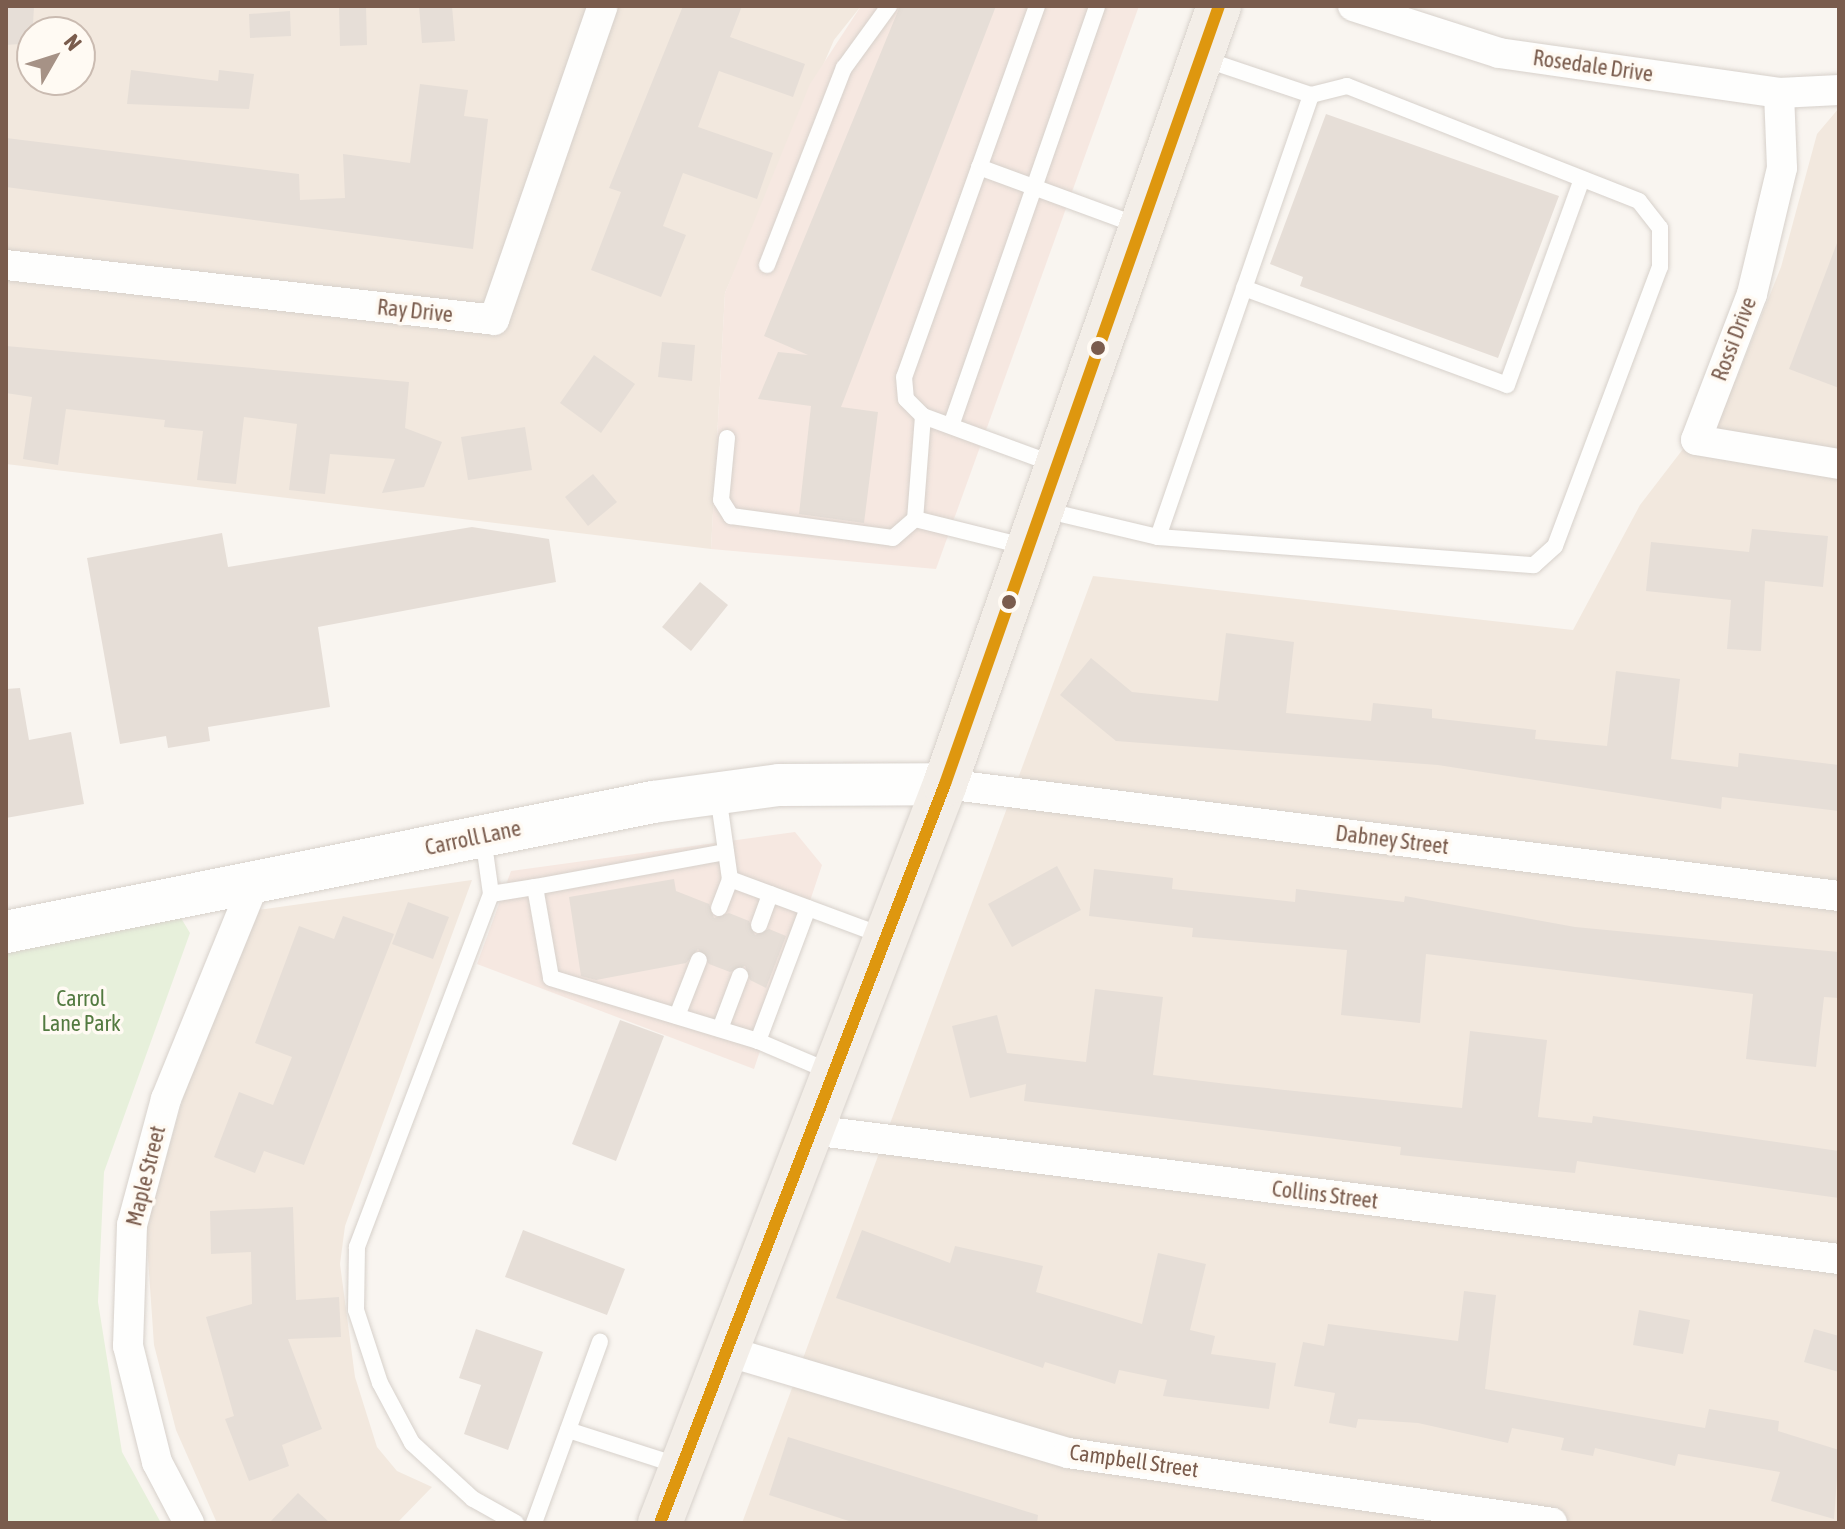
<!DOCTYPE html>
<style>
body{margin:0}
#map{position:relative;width:1845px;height:1529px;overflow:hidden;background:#f9f5f0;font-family:"Asap Condensed",sans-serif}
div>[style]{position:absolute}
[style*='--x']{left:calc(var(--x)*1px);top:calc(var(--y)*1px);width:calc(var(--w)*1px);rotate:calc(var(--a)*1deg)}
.residential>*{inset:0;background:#f2e8de}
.commercial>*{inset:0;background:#f6e8e1}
.green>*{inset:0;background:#e7f0db}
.building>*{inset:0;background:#e6ded7}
.roads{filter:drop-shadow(0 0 2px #d7d1cb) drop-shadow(0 0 2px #d7d1cb)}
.lane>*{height:16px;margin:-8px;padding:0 8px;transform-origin:8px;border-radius:8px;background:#fefefd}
.street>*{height:30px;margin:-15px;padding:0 15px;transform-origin:15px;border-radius:15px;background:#fefefd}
.secondary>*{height:42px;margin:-21px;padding:0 21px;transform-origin:21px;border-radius:21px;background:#fefefd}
.primary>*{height:44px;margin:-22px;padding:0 22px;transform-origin:22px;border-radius:22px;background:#f3eee8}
.bus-1>*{height:12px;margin:-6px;padding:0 6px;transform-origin:6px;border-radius:6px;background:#de970f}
.dots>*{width:22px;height:22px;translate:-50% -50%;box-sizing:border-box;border:4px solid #fffaf3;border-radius:50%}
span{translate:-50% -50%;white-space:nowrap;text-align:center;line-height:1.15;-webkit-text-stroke:7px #fffaf3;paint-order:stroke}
.street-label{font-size:22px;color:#7a5c4d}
.park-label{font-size:22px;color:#537a41}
.frame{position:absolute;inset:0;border:8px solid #7a5c4d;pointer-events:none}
.north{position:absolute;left:16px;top:16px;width:80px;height:80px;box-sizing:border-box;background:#fffaf3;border:2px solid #cabbb1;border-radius:50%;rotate:51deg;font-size:22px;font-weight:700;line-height:32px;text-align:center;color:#7a5c4d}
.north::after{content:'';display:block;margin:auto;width:28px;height:36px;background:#a69286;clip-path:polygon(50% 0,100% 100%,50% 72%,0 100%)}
</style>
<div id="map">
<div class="residential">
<i style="clip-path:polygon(evenodd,6px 6px,861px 6px,834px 40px,725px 293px,711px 549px,6px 464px,6px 6px,32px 32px,80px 32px,80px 80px,32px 80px,32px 32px)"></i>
<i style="clip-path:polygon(1839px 108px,1839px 1523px,742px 1523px,1093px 576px,1573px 630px,1640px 505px,1736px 380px,1781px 267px,1817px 134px)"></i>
<i style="clip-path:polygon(472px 880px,345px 1226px,340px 1264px,355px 1377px,377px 1447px,397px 1471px,432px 1487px,397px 1523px,217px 1523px,176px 1430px,154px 1345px,146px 1229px,189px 1077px,258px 910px)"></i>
</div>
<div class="commercial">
<i style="clip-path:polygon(861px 6px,1139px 6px,936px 569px,711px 549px,725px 293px,810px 84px)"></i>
<i style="clip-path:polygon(795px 832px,822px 865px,754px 1069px,477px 964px,511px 871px)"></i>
</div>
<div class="green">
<i style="clip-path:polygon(178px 913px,190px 933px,104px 1172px,98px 1302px,122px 1452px,161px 1523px,6px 1523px,6px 945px)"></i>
</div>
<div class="building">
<i style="clip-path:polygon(6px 6px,34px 6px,32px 43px,6px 45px)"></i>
<i style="clip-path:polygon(339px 6px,366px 6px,367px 45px,340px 46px)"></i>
<i style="clip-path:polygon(419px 6px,452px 6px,455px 41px,422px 43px)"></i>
<i style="clip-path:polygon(683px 6px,742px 6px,730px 37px,805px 64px,793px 97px,719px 71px,698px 127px,773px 153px,757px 199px,683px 173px,663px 226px,686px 235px,661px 297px,591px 270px,621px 192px,609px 188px)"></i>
<i style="clip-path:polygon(900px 6px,996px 6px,841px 407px,878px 412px,864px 523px,799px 514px,811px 406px,758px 399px,778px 352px,808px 355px,764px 336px)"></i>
<i style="clip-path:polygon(290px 11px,291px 36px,250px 38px,249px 14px)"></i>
<i style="clip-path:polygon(131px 70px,218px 81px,219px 70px,254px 74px,249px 109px,127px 104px)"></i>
<i style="clip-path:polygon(420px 84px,468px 90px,464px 116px,488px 119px,473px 249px,6px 187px,6px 138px,299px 174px,300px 200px,345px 198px,343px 154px,410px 163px)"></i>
<i style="clip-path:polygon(1326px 114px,1559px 196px,1498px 358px,1300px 286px,1303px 277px,1270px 264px)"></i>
<i style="clip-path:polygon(1837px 243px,1839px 244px,1839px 388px,1789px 369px)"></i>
<i style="clip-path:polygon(662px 342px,695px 345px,692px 381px,658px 377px)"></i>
<i style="clip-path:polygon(6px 346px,409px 382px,405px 428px,442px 442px,424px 487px,382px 493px,395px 459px,330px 454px,325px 494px,289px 490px,297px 424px,244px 417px,236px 484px,197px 480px,203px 431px,164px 427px,165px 420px,66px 409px,58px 465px,23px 459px,32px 397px,6px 393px)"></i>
<i style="clip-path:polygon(594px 355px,635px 384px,601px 433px,560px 403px)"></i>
<i style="clip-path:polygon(525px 427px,532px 470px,468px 480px,461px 437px)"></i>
<i style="clip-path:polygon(593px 474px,617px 502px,588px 526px,565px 497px)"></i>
<i style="clip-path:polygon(472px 527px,549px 539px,556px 582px,318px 627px,330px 707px,208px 727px,210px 741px,168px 748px,166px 736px,120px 744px,87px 558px,222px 533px,228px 567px)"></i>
<i style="clip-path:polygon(1752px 529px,1828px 536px,1823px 587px,1765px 581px,1761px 651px,1727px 649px,1731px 600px,1646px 591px,1651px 542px,1749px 552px)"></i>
<i style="clip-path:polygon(700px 582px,728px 605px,691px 651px,662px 627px)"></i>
<i style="clip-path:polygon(1226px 633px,1294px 642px,1286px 713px,1371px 721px,1373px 703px,1432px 709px,1432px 718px,1536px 730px,1535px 739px,1607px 746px,1616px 671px,1680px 679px,1671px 759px,1738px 767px,1739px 753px,1839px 765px,1839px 811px,1722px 797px,1721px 809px,1438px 765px,1116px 741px,1060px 695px,1091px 658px,1132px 692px,1218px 701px)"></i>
<i style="clip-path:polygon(20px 688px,29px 740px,71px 732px,84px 804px,6px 818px,6px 689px)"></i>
<i style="clip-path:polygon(1057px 866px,1081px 910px,1012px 947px,988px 904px)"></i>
<i style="clip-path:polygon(1094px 869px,1173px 878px,1172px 889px,1295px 902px,1296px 889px,1404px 902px,1405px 896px,1575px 927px,1839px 952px,1839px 998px,1824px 997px,1816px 1067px,1746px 1059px,1753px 994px,1426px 954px,1420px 1023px,1341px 1015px,1347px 950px,1192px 937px,1193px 928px,1089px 916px)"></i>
<i style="clip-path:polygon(674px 879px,676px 891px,709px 904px,714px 918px,729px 913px,749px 921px,755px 935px,769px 929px,786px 936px,766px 988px,750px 980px,745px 966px,730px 972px,709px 964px,698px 949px,686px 963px,596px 980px,581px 976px,569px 897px)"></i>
<i style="clip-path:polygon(408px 902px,449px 917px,433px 959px,392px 944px)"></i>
<i style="clip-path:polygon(343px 916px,394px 934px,304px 1165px,264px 1151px,255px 1173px,214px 1157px,239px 1092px,273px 1105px,292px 1057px,255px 1043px,299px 926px,334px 939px)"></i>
<i style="clip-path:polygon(1095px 989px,1163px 997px,1153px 1075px,1227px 1084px,1462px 1108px,1470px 1031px,1547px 1040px,1538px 1117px,1592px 1123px,1593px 1116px,1839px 1151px,1839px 1198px,1577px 1161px,1575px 1173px,1400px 1155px,1401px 1147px,1024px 1101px,1026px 1084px,970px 1098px,952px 1026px,997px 1015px,1007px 1053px,1086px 1062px)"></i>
<i style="clip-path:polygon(620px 1020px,664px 1036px,616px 1161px,572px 1144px)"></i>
<i style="clip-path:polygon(293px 1207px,296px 1300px,339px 1297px,341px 1337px,288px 1339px,322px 1429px,282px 1445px,289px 1466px,249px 1481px,225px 1419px,234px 1416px,206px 1317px,252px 1304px,251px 1252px,211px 1254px,210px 1211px)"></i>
<i style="clip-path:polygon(523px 1230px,625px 1269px,607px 1315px,505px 1277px)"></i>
<i style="clip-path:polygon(862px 1230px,950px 1263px,955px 1246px,1043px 1266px,1036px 1292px,1142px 1324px,1158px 1253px,1206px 1264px,1190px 1330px,1215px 1336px,1211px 1354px,1276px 1363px,1269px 1409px,1163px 1396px,1167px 1380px,1119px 1370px,1115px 1384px,1045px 1362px,1043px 1368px,836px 1298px)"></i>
<i style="clip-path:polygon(1464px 1291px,1496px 1295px,1485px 1389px,1705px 1428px,1709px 1409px,1779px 1421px,1778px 1431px,1839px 1450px,1834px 1519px,1771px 1501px,1780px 1472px,1678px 1454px,1675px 1466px,1595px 1448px,1593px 1456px,1561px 1450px,1564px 1438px,1512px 1428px,1508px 1443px,1418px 1423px,1358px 1419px,1356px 1428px,1329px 1423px,1335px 1393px,1294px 1386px,1303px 1342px,1324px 1346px,1328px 1324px,1458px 1341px)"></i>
<i style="clip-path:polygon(1639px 1310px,1690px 1320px,1683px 1354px,1633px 1345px)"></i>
<i style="clip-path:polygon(476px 1329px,543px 1352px,508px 1450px,464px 1434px,481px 1385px,459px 1378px)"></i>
<i style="clip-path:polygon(1814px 1329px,1839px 1336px,1839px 1372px,1804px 1362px)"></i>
<i style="clip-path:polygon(788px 1437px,1038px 1515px,1037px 1523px,855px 1523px,769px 1495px)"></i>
<i style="clip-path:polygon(298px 1493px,330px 1523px,269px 1523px)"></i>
</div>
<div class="roads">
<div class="lane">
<i style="--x:1037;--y:6;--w:394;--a:109.7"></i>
<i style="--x:904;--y:377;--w:22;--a:85"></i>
<i style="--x:906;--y:399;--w:24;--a:45"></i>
<i style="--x:923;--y:416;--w:142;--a:20.2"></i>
<i style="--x:979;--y:167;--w:171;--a:20.2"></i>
<i style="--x:767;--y:265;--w:212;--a:-68.7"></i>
<i style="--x:844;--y:68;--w:77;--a:-54"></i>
<i style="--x:1244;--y:288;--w:280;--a:20.2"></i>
<i style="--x:1507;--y:385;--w:219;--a:-70"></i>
<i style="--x:923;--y:416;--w:103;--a:94.4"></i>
<i style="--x:915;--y:519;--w:115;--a:14"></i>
<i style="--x:952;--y:423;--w:441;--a:-70.8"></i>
<i style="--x:727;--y:438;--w:62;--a:95.5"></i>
<i style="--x:721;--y:500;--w:19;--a:58"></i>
<i style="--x:731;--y:516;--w:163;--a:7.7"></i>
<i style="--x:893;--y:538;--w:29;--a:-41"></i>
<i style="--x:1044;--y:510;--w:117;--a:13.3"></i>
<i style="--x:1158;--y:537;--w:377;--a:4.3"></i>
<i style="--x:1534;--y:565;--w:28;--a:-42"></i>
<i style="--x:1555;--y:546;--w:298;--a:-69.4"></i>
<i style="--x:1660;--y:267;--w:39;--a:-90"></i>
<i style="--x:1660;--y:228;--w:34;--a:-128"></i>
<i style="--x:1639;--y:201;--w:314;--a:-158.5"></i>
<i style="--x:1347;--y:86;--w:37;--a:166"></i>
<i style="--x:1311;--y:95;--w:116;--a:-161.4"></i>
<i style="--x:1158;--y:537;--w:468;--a:-70.9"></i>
<i style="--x:718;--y:795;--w:85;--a:81.9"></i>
<i style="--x:730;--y:879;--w:163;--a:20.4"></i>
<i style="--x:483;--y:837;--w:58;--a:82"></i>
<i style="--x:491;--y:894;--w:378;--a:110.8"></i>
<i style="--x:357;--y:1247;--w:63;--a:90.9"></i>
<i style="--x:356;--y:1310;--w:77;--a:71.8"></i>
<i style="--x:380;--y:1383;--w:68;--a:61.9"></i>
<i style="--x:412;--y:1443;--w:83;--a:42.6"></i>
<i style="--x:473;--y:1499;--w:49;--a:29.2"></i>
<i style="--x:535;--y:887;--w:194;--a:-10.4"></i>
<i style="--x:491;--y:894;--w:45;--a:-9"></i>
<i style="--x:535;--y:887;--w:92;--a:80"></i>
<i style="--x:551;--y:978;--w:216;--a:16.9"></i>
<i style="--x:758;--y:1041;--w:82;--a:23.1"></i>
<i style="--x:719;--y:908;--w:31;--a:-69"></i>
<i style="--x:759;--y:925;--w:33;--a:-70"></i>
<i style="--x:677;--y:1016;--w:60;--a:-68.6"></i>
<i style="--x:720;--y:1029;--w:57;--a:-69.3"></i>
<i style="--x:758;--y:1041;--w:142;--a:-69.4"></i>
<i style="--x:568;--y:1430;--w:118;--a:17.8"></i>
<i style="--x:534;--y:1523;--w:193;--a:-70"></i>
</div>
<div class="street">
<i style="--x:1353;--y:6;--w:153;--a:17.8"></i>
<i style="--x:1499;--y:53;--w:283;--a:8.1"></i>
<i style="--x:1779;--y:93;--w:60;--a:-2.9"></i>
<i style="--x:1779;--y:93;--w:75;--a:87.7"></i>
<i style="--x:1782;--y:168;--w:130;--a:103.4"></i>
<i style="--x:1752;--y:294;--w:156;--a:111"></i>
<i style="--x:1696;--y:440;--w:145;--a:9.5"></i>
<i style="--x:6;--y:265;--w:491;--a:6.4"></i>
<i style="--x:494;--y:320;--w:332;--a:-70.9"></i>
<i style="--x:945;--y:784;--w:901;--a:7.14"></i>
<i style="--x:811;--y:1130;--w:1036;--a:7.15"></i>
<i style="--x:726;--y:1351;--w:357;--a:16.6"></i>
<i style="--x:1068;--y:1453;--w:489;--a:8.2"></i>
<i style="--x:189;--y:1523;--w:69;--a:-117.7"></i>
<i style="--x:157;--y:1462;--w:120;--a:-104"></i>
<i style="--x:128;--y:1346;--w:121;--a:-88.1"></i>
<i style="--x:132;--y:1225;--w:131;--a:-74.9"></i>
<i style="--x:166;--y:1099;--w:233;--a:-67.8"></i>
</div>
<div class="secondary">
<i style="--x:6;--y:932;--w:660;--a:-11.36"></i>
<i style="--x:653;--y:802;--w:127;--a:-7.7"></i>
<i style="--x:779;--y:785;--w:166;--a:-0.3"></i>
</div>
<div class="primary">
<i style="--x:660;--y:1523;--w:792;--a:-68.91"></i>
<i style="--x:945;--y:784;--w:825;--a:-70.6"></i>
</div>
</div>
<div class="bus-1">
<i style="--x:660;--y:1523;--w:792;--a:-68.91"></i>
<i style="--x:945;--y:784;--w:825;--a:-70.6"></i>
</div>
<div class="dots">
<i style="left:1098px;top:348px;background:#7a5c4d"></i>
<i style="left:1009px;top:602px;background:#7a5c4d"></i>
</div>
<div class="street-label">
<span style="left:1593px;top:66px;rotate:8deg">Rosedale Drive</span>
<span style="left:415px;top:311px;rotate:6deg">Ray Drive</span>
<span style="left:1734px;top:339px;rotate:-69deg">Rossi Drive</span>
<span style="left:473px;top:838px;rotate:-12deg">Carroll Lane</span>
<span style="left:1392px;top:840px;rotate:7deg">Dabney Street</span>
<span style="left:146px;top:1176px;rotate:-76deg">Maple Street</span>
<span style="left:1325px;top:1195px;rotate:7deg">Collins Street</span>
<span style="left:1134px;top:1461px;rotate:8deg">Campbell Street</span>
</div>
<div class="park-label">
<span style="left:81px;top:1011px">Carrol<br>Lane Park</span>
</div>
<div class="frame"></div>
<div class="north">N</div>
</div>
